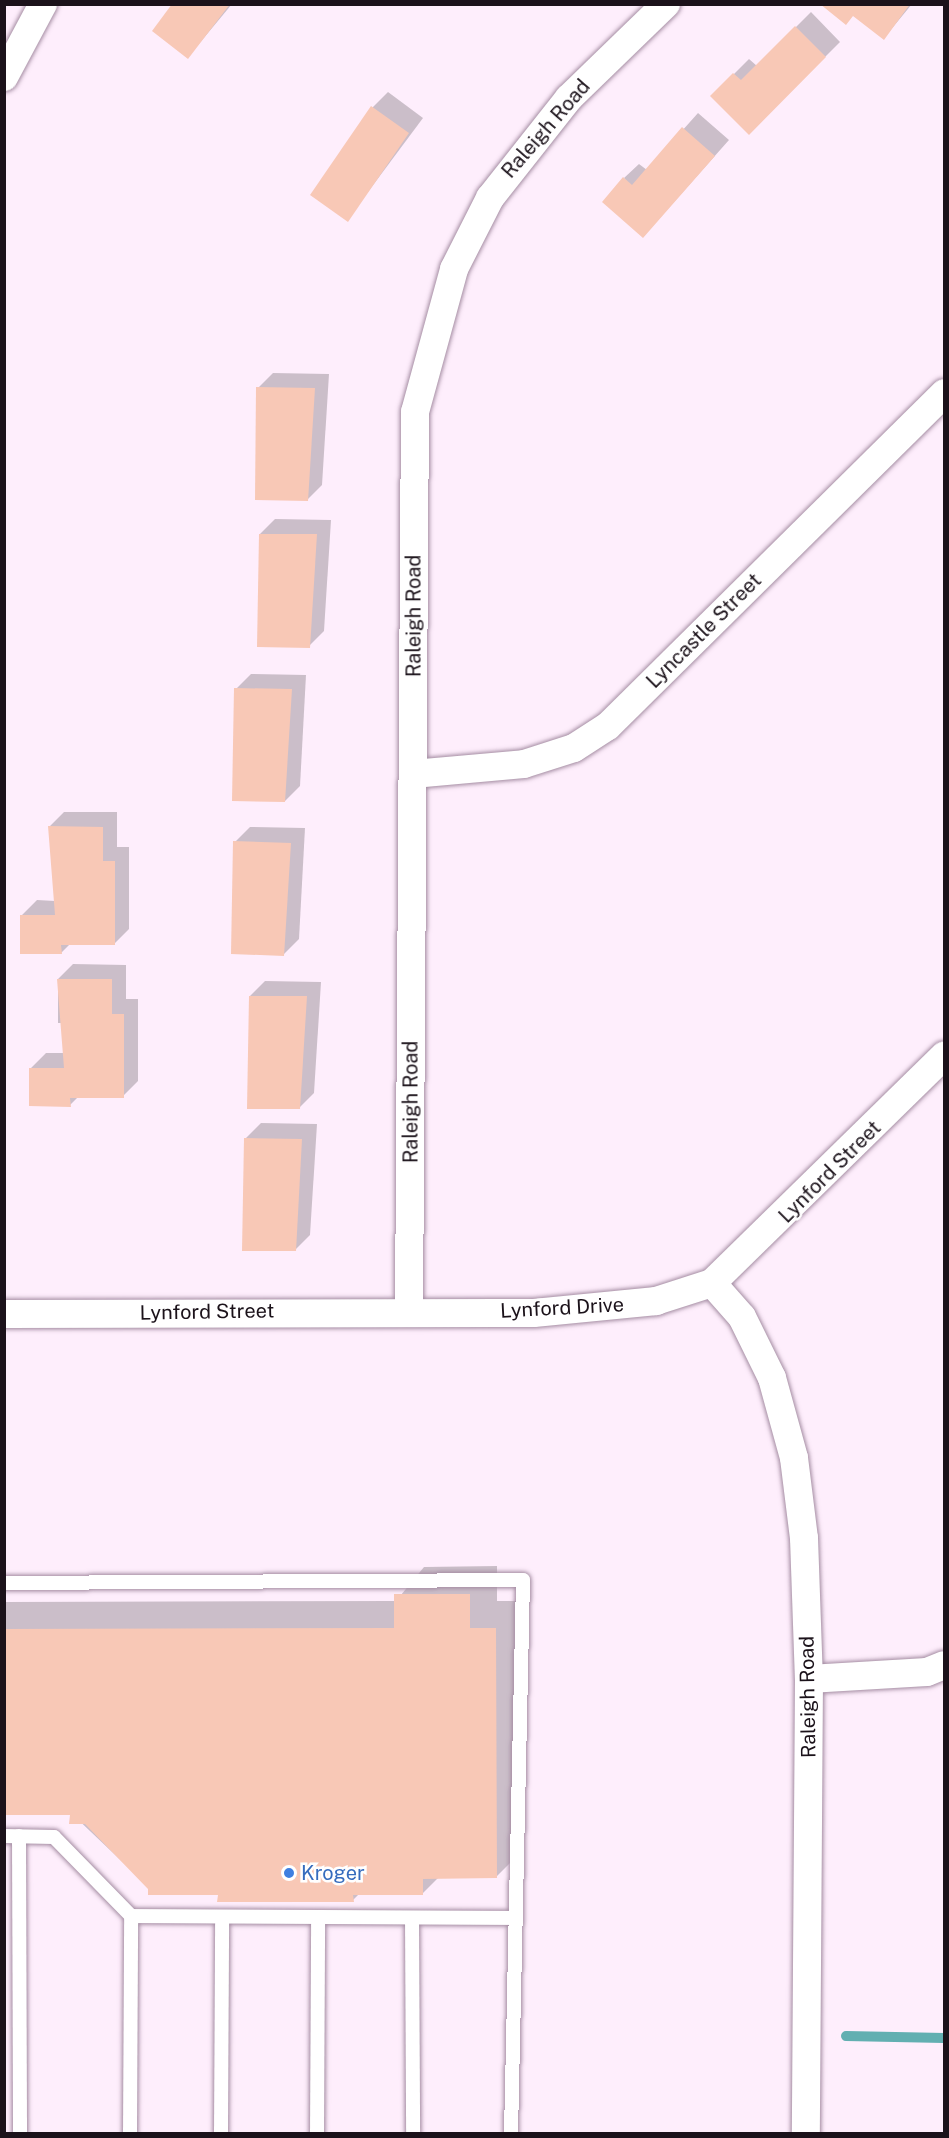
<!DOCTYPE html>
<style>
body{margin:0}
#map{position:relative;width:949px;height:2138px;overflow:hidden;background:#feeefc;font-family:"Public Sans",sans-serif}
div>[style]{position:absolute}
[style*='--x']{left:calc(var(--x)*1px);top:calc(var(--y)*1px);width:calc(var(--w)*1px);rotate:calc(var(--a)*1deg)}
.shadow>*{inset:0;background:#0003}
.stream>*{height:10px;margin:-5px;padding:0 5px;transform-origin:5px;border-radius:5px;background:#62afb1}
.building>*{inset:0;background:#f8c8b6}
.roads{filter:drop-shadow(0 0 2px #a58da3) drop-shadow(0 0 2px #a58da3)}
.service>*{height:14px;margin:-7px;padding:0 7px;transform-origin:7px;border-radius:7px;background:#fff}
.minor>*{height:28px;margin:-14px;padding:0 14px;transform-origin:14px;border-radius:14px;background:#fff}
.dots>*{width:16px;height:16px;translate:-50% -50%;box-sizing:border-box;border:3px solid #fff;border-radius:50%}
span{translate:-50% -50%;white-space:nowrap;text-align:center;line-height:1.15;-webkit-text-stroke:5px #fff;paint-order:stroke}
.street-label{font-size:20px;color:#1b121a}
.shop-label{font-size:20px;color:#366cbe}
.left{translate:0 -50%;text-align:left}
.frame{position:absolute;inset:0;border:6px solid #1b121a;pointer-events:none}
</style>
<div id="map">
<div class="shadow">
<i style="clip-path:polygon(174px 4px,232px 4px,188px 57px)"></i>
<i style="clip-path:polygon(823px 4px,912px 4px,884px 38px,854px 15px)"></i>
<i style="clip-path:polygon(811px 12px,840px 42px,749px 133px,712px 96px,749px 59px,757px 66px)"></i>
<i style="clip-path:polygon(388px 92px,423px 118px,347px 220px,373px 107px)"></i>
<i style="clip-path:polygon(698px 113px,729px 140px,657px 221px,624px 178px,639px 164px,647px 170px)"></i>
<i style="clip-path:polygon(273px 373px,329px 374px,322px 485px,307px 500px,258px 388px)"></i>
<i style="clip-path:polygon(275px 519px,331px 520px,324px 631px,309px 646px,260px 534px)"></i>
<i style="clip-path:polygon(251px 674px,306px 675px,300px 786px,285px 801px,236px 689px)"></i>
<i style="clip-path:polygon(64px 812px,117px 812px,117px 847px,129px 847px,129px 929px,114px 944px,70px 944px,61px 953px,22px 915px,37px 900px,55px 901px,49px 827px)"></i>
<i style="clip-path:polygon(250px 827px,305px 828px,299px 939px,284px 954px,235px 842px)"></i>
<i style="clip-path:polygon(73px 964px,126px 965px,126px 999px,138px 999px,138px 1081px,123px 1096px,79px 1096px,70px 1105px,31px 1068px,46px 1053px,65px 1053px,65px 1023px,58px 1023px,58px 979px)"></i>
<i style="clip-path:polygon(265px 981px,321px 982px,314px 1093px,299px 1108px,250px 996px)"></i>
<i style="clip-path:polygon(261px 1123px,317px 1124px,310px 1235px,295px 1250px,246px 1138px)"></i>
<i style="clip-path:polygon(497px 1566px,497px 1601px,523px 1601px,524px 1849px,496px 1877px,439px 1877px,422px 1894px,359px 1894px,353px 1900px,150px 1888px,71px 1813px,4px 1814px,4px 1602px,396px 1601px,424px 1567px)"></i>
</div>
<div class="stream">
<i style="--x:846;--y:2036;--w:98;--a:1.2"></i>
</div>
<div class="building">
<i style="clip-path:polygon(172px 4px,230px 4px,188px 59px,152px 31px)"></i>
<i style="clip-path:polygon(820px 4px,910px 4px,884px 40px,853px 16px,846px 25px)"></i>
<i style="clip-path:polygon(795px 26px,826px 57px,749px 135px,710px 96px,733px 73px,741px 80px)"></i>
<i style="clip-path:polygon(371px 106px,409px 133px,348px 222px,310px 195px)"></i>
<i style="clip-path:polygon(682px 127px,715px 156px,643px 238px,602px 202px,623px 177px,632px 185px)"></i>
<i style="clip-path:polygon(256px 387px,315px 388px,308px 501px,255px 500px)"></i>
<i style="clip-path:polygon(259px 534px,317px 534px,310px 648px,257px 647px)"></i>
<i style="clip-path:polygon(234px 688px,292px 689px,285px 802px,232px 801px)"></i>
<i style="clip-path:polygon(48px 826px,103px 827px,103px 861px,115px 861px,115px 945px,61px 945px,62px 954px,20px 954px,20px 915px,55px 915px)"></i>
<i style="clip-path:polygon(233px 841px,291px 843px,284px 956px,231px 954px)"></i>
<i style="clip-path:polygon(57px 979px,112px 979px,112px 1014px,124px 1014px,124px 1098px,70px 1098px,71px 1107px,29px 1106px,29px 1068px,64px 1068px)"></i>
<i style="clip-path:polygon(249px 996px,307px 996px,300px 1109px,247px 1109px)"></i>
<i style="clip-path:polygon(244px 1138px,302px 1139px,296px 1251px,242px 1251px)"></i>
<i style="clip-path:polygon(394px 1594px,470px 1594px,470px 1628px,496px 1628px,497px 1878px,423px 1879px,423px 1895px,353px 1895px,354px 1902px,217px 1902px,218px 1895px,148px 1895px,148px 1889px,85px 1824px,69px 1824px,70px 1815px,4px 1815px,4px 1629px,394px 1628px)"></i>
</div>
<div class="roads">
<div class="service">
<i style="--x:4;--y:1583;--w:519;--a:-0.33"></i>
<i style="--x:523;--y:1580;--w:554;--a:91.24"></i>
<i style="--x:4;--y:1836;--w:50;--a:1.1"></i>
<i style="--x:54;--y:1837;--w:110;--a:45.7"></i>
<i style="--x:131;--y:1916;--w:385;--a:0.3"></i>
<i style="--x:19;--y:1836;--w:298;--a:89.8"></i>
<i style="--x:412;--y:1918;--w:216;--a:89.7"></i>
<i style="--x:130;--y:2134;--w:218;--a:-89.7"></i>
<i style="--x:221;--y:2134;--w:217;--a:-89.7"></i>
<i style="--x:317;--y:2134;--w:216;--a:-89.7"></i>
</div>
<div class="minor">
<i style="--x:4;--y:77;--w:83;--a:-61.9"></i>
<i style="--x:413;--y:774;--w:111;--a:-5.1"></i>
<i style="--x:524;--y:764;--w:52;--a:-17.7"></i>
<i style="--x:574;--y:748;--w:40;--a:-32.9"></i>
<i style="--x:608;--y:726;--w:473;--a:-44.7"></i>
<i style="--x:712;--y:1283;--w:45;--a:48.6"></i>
<i style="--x:742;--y:1317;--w:68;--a:63.8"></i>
<i style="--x:772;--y:1378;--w:83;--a:74.6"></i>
<i style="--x:794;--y:1458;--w:81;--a:82.9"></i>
<i style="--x:804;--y:1538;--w:141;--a:88"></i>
<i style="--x:809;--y:1679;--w:455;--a:90.4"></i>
<i style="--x:409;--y:1311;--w:899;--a:-89.62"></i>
<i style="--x:415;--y:412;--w:148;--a:-74.7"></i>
<i style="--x:454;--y:269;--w:80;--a:-63.1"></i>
<i style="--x:490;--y:198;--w:127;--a:-51.7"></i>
<i style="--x:569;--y:98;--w:135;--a:-44.1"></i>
<i style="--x:4;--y:1314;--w:530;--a:-0.11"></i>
<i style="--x:534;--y:1313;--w:123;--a:-5.6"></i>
<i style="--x:656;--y:1301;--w:59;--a:-17.8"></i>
<i style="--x:712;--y:1283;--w:325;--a:-44.4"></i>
<i style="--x:809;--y:1679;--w:118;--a:-3.4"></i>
<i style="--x:927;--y:1672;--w:18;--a:-22"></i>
</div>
</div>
<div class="dots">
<i style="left:289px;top:1873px;background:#3f7fe0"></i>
</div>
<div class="street-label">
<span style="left:546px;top:129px;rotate:-49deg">Raleigh Road</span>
<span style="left:414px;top:616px;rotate:-90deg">Raleigh Road</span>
<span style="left:704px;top:631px;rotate:-45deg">Lyncastle Street</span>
<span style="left:411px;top:1102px;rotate:-90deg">Raleigh Road</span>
<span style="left:830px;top:1172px;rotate:-45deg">Lynford Street</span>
<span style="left:562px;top:1308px;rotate:-3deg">Lynford Drive</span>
<span style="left:207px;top:1312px;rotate:-1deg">Lynford Street</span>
<span style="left:808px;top:1697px;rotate:-91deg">Raleigh Road</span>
</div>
<div class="shop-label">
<span class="left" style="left:301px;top:1873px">Kroger</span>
</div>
<div class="frame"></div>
</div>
